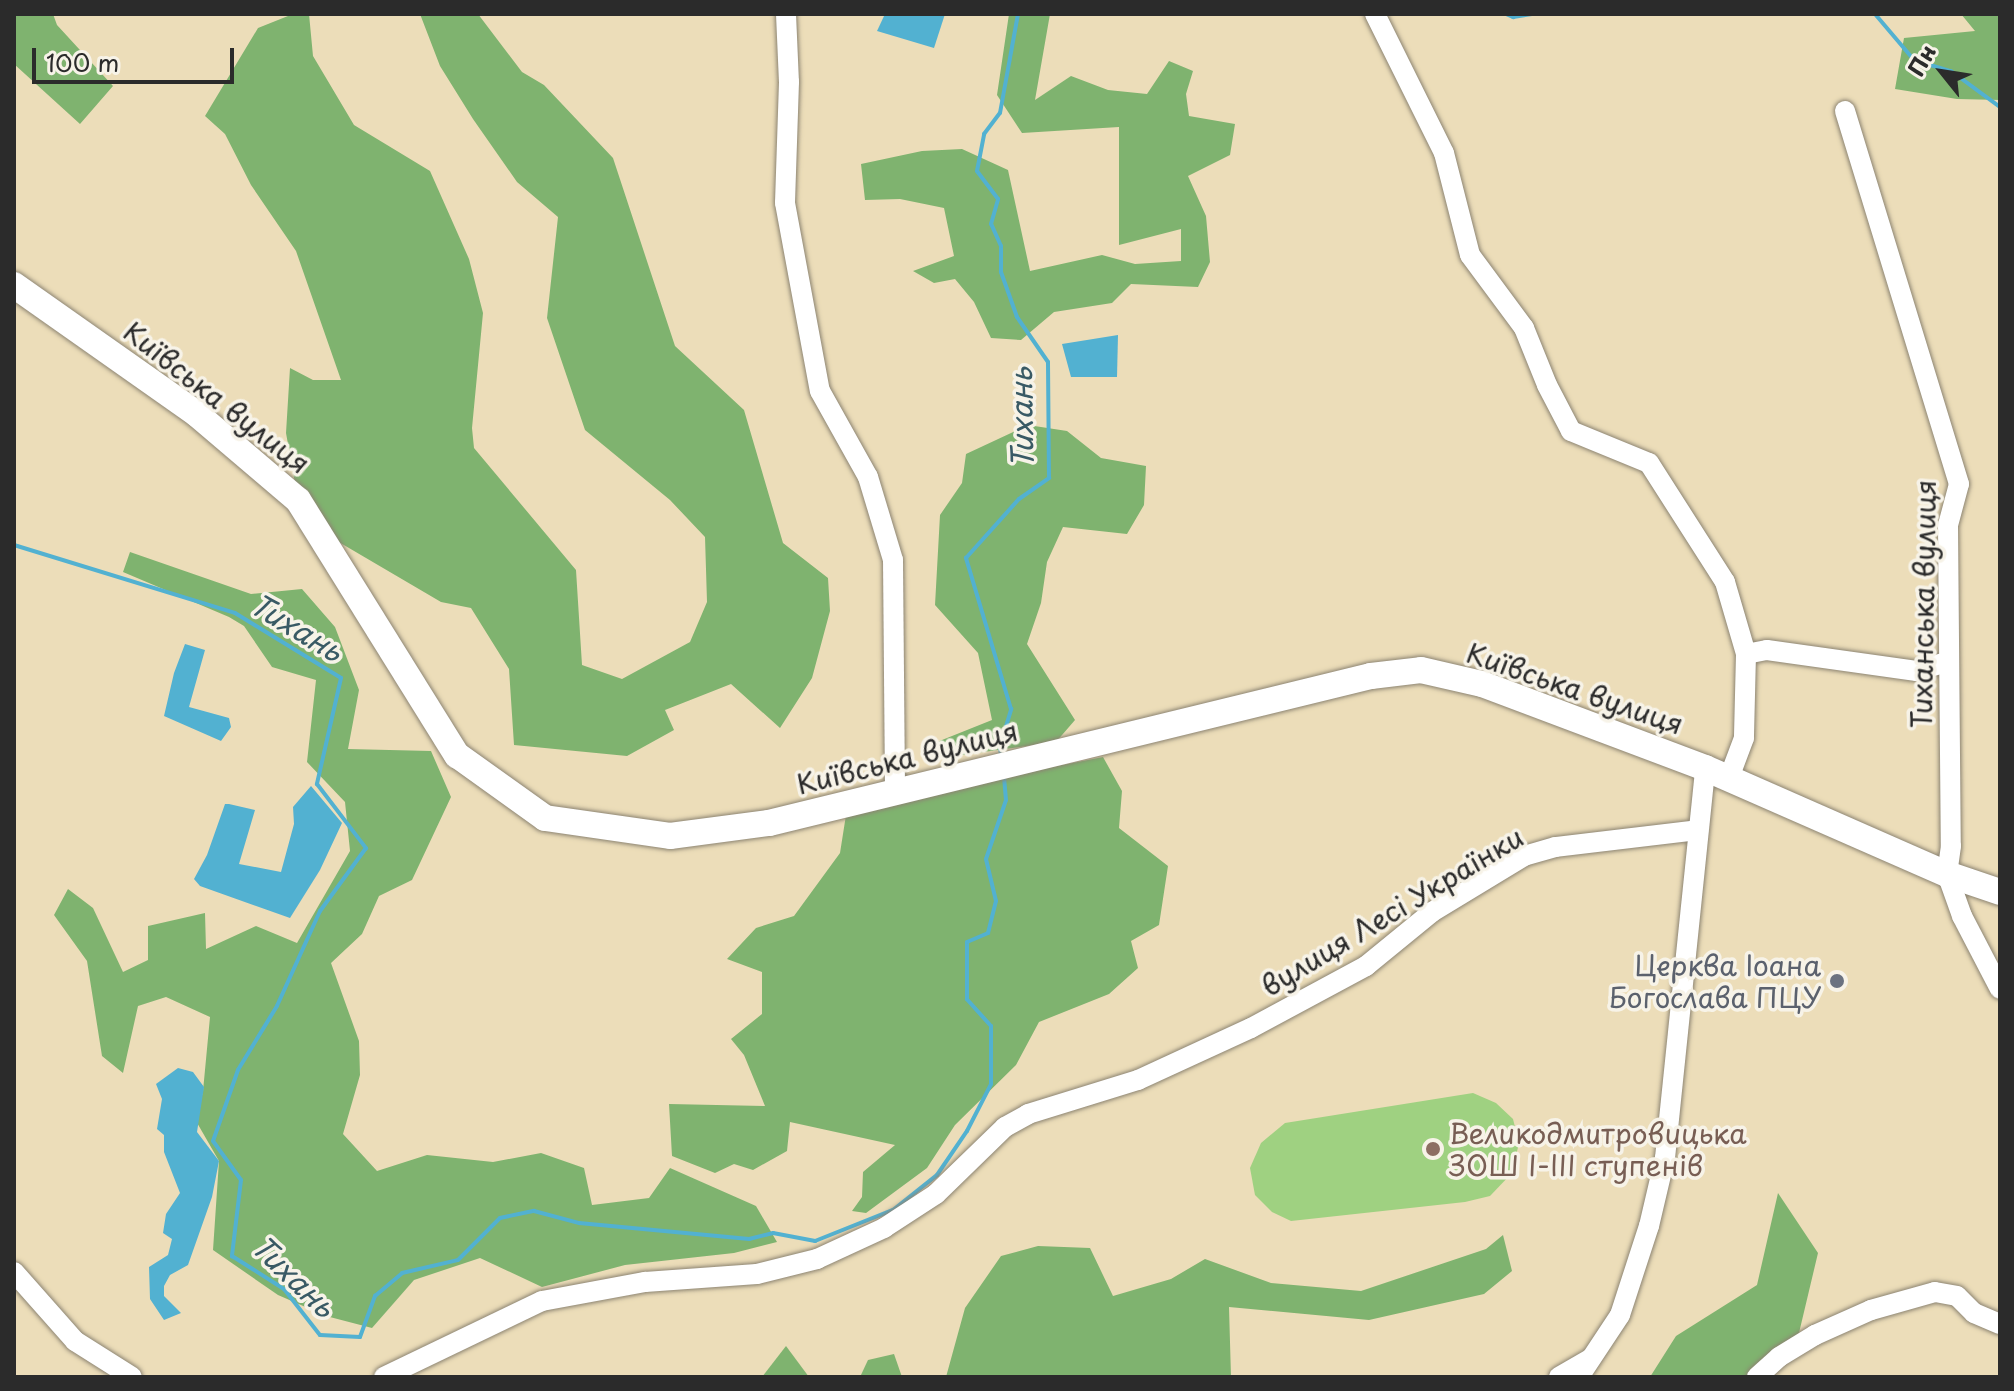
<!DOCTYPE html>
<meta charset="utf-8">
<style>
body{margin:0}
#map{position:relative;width:2014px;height:1391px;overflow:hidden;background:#ecddb9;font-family:"Playpen Sans",sans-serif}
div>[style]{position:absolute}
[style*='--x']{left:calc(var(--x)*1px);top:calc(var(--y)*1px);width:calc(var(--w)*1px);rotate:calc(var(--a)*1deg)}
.green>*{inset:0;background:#9fd181}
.forest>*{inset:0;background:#7fb36f}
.water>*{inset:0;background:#52b1d1}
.stream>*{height:4px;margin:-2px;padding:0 2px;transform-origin:2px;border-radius:2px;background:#52b1d1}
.roads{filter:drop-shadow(0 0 2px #8c8472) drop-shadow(0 0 2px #8c8472)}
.minor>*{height:20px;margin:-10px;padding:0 10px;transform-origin:10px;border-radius:10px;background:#fff}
.major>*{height:26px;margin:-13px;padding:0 13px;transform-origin:13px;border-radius:13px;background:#fff}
.dots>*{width:22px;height:22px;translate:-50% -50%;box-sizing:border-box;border:4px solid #f7f3e8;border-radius:50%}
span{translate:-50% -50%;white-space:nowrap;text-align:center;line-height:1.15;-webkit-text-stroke:7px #f7f3e8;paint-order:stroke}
.street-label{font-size:28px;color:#2b2b2b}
.worship-label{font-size:28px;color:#5b616d}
.right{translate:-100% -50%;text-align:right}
.education-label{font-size:28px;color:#785e54}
.left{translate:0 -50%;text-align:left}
.water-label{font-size:30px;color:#395a65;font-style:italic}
.frame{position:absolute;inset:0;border:16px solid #2b2b2b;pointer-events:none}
.north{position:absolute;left:1902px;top:32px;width:80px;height:80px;-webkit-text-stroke:6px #f7f3e8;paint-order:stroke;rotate:300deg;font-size:22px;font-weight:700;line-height:32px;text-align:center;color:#2b2b2b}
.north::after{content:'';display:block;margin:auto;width:28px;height:36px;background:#2b2b2b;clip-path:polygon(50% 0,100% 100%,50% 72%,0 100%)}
.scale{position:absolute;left:32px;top:48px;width:202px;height:36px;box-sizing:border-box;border:4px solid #2b2b2b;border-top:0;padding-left:10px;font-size:24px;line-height:28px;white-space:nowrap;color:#2b2b2b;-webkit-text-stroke:6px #f7f3e8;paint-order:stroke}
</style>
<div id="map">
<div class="green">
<i style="clip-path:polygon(1473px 1093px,1496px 1103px,1513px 1119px,1519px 1143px,1512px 1173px,1490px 1196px,1465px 1202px,1291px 1221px,1272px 1212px,1255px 1195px,1250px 1168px,1261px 1143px,1285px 1123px)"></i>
</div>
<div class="forest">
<i style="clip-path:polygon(14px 14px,53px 14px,57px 25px,113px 86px,80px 124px,14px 64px)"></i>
<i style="clip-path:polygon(293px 14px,309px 14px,313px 56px,354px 125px,430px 171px,469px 259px,483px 313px,472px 428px,474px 448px,576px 570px,582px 665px,622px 679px,690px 642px,707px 602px,705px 537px,670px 500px,585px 430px,547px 318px,558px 217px,517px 182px,473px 119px,440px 66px,420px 14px,478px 14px,522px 72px,544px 85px,613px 158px,675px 346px,744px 410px,783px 543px,828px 578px,830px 611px,812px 678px,780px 728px,731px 684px,665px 710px,674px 730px,627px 756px,514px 745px,509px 669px,471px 608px,441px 602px,320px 531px,298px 500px,286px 433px,290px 368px,313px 380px,341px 380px,296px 251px,251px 185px,225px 134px,205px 116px,258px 28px)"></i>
<i style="clip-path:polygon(1009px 14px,1050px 14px,1035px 100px,1071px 76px,1108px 90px,1147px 94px,1169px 61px,1193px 71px,1186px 94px,1189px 116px,1235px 124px,1230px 155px,1188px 176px,1206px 216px,1210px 262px,1198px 287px,1131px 284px,1112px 303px,1054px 312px,1021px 340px,991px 338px,974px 302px,955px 279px,934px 283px,913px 271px,954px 256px,944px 208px,900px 199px,865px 200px,861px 164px,922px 151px,962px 149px,1008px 170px,1030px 271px,1102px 255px,1135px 264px,1181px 261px,1181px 229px,1119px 245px,1119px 127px,1022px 133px,997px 95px)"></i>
<i style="clip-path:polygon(1961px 14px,2000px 14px,2000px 100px,1957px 99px,1895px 89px,1904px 38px,1975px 31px)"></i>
<i style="clip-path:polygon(1028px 425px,1067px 431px,1101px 458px,1146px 466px,1144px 505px,1127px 534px,1063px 527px,1047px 562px,1041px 603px,1027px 644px,1075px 720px,1056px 742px,926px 760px,922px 748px,992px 720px,978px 653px,935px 605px,940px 515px,962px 483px,966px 454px)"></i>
<i style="clip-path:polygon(130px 552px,251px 594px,302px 589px,335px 627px,359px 690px,348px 749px,431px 751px,451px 797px,412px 880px,379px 896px,362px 934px,331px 963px,359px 1041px,360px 1075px,343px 1134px,377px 1171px,427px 1155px,493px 1162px,541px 1153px,584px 1168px,592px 1205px,649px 1198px,670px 1168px,756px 1206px,777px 1242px,734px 1253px,625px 1265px,542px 1287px,480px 1258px,414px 1280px,372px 1328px,326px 1316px,278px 1295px,213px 1250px,219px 1161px,196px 1121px,203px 1091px,210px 1017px,166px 997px,138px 1006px,123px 1073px,102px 1056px,87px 961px,54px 915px,68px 889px,93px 908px,123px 972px,148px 960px,148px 926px,205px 913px,206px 949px,256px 926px,297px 943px,350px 851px,345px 802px,307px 762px,316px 680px,272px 667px,244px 626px,229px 617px,123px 572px)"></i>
<i style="clip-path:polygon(1103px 757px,1122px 791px,1119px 828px,1168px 866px,1159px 925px,1131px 941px,1138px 968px,1109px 994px,1039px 1022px,1016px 1065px,955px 1125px,927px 1168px,866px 1213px,852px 1211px,862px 1197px,863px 1172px,895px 1145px,790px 1122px,787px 1151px,753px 1170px,734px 1164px,715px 1173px,672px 1156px,669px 1104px,765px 1106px,744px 1055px,731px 1039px,762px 1014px,762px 972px,727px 959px,756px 928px,794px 916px,840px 853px,846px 815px,986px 780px)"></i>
<i style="clip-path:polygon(1778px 1193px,1818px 1253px,1799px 1333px,1751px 1377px,1650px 1377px,1676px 1336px,1757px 1285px)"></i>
<i style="clip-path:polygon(1503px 1235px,1512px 1271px,1484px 1294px,1369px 1320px,1229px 1307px,1231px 1377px,946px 1377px,965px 1308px,1001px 1256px,1038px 1246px,1090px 1248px,1113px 1296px,1171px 1279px,1205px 1259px,1271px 1283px,1361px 1291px,1486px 1249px)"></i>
<i style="clip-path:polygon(786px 1346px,809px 1377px,762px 1377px)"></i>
<i style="clip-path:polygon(894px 1354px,902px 1377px,860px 1377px,868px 1360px)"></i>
</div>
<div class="water">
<i style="clip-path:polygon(885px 14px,945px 14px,934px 48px,877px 31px)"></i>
<i style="clip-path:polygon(1118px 335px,1117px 377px,1071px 377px,1062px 344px)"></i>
<i style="clip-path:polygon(185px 644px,205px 650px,189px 707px,229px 718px,231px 727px,221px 741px,164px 716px,174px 673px)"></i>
<i style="clip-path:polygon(311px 786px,342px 823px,320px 870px,290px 918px,200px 886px,194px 879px,207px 855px,225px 804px,229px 804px,255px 810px,239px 864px,281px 872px,294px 824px,293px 807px)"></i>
<i style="clip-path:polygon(178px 1068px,193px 1072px,204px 1087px,197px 1132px,219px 1161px,212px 1197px,188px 1265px,170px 1275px,164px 1286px,164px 1296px,181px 1313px,164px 1320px,150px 1299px,149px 1267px,168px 1255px,172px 1239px,163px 1233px,166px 1214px,180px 1193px,164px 1152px,164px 1135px,157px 1129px,162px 1099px,156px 1084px)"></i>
</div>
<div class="stream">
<i style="--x:1506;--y:14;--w:8;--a:23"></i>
<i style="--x:1513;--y:17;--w:19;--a:-9"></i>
<i style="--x:1875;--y:14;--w:60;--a:49.7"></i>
<i style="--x:1914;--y:60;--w:39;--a:17"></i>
<i style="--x:1951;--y:71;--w:61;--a:36.3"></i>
<i style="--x:14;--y:545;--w:231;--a:17.1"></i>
<i style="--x:235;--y:613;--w:124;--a:31.5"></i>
<i style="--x:341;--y:678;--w:109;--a:102.8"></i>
<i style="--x:317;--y:784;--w:81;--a:52.6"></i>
<i style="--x:366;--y:848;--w:78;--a:126.1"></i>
<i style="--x:320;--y:911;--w:104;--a:114.4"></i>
<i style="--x:277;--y:1006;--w:75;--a:121.4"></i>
<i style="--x:238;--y:1070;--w:75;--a:109.4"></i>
<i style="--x:213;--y:1141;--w:48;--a:54.3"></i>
<i style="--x:241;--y:1180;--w:77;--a:96.8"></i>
<i style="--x:232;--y:1256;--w:62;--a:32.4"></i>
<i style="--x:284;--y:1289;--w:58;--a:52"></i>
<i style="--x:320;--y:1335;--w:40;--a:2.9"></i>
<i style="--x:360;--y:1337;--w:44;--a:-69.9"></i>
<i style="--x:375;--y:1296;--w:35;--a:-40"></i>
<i style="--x:402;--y:1273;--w:57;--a:-13.1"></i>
<i style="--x:458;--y:1260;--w:59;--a:-45"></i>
<i style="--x:500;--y:1218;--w:35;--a:-12"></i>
<i style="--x:534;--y:1211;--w:47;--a:14.9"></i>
<i style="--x:579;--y:1223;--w:171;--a:5.4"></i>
<i style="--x:749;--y:1239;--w:25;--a:-14"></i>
<i style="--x:773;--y:1233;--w:43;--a:10.8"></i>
<i style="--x:815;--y:1241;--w:84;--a:-21.7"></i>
<i style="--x:893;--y:1210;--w:56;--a:-38.5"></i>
<i style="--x:937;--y:1175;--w:53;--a:-55.7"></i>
<i style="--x:967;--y:1131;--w:53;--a:-62.9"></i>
<i style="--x:991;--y:1084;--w:58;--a:-90"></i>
<i style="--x:991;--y:1026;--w:36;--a:-132"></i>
<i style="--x:967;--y:999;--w:57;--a:-90"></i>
<i style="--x:967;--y:942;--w:23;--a:-23"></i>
<i style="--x:988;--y:933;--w:33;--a:-76"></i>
<i style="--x:996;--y:901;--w:43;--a:-103.4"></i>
<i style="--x:986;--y:859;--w:62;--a:-71.3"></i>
<i style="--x:1006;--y:800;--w:24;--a:-95"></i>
<i style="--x:1001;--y:757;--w:11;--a:-95"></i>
<i style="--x:1000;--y:746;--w:39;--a:-73"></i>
<i style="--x:1011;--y:709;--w:158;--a:-106.6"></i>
<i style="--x:966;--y:558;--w:79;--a:-48.1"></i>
<i style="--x:1019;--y:499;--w:37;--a:-35"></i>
<i style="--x:1049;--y:478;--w:116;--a:-90.5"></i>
<i style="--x:1048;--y:362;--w:55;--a:-124.6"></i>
<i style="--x:1017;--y:317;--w:48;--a:-109.6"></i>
<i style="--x:1001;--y:272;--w:26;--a:-90"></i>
<i style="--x:1001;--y:246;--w:24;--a:-114"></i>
<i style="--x:991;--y:224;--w:26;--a:-74"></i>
<i style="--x:998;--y:199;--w:35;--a:-127"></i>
<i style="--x:977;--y:171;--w:38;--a:-79"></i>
<i style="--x:984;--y:134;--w:26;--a:-53"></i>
<i style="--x:1000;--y:113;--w:101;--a:-79.7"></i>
</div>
<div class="roads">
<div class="minor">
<i style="--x:786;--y:14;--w:68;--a:87.5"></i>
<i style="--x:789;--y:82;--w:121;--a:91.9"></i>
<i style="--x:785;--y:203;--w:191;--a:79.5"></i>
<i style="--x:820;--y:391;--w:98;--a:60.8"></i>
<i style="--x:868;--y:477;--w:87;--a:73.2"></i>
<i style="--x:893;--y:560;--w:233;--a:89.5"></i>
<i style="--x:1375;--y:14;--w:155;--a:63.6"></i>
<i style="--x:1444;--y:153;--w:105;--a:75.7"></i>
<i style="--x:1470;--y:255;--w:91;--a:53.5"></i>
<i style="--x:1524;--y:328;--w:61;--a:68"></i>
<i style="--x:1547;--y:385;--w:52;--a:62.4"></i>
<i style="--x:1571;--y:431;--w:84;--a:22.3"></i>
<i style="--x:1649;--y:463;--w:141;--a:57.4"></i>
<i style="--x:1725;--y:582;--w:75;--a:73.7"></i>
<i style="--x:1746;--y:654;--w:84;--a:91.4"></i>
<i style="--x:1744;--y:738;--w:43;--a:110.6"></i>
<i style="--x:1845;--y:111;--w:390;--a:73"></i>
<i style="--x:1959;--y:484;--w:42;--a:105"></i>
<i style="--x:1948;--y:525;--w:321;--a:89.5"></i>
<i style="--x:1951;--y:846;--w:28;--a:98"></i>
<i style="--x:1947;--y:874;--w:45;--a:70.3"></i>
<i style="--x:1962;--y:916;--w:82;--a:62.5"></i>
<i style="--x:1746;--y:654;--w:21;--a:-11"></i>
<i style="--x:1767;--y:650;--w:151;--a:8"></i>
<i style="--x:1917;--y:671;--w:31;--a:-17"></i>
<i style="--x:14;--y:1272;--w:92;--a:48.5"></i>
<i style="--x:75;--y:1341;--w:67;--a:32.3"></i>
<i style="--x:384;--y:1377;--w:175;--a:-25.7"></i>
<i style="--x:542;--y:1301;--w:105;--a:-10.5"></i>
<i style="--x:645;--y:1282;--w:112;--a:-4.1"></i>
<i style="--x:757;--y:1274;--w:62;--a:-14"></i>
<i style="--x:817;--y:1259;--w:74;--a:-24.8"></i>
<i style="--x:884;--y:1228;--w:62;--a:-33.2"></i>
<i style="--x:936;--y:1194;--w:96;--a:-44.2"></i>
<i style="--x:1005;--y:1127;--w:26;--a:-29"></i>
<i style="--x:1028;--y:1114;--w:115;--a:-17.2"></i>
<i style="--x:1138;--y:1080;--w:124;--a:-24.7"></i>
<i style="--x:1251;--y:1028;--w:131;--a:-28.3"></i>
<i style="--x:1366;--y:966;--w:85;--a:-39.3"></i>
<i style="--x:1432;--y:912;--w:108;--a:-31.3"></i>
<i style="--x:1524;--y:856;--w:33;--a:-16"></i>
<i style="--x:1556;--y:847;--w:143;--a:-6.8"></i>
<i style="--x:1559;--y:1377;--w:36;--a:-30"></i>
<i style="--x:1579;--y:1377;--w:74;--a:-56.5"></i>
<i style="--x:1620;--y:1315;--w:94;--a:-72"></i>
<i style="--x:1649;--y:1226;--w:70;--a:-76.8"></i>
<i style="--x:1665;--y:1158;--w:392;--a:-84.1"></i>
<i style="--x:1757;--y:1377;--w:30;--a:-42"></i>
<i style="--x:1779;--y:1357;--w:42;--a:-31.4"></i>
<i style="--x:1815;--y:1335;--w:61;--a:-24.1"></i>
<i style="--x:1871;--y:1310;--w:66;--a:-15.7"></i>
<i style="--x:1935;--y:1292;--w:22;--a:10"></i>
<i style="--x:1957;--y:1296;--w:24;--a:45"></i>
<i style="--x:1974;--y:1313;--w:28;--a:23"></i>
</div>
<div class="major">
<i style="--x:14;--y:285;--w:225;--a:35.2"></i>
<i style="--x:198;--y:415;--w:131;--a:40.4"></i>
<i style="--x:298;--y:500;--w:301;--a:58.1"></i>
<i style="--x:457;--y:755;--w:108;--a:35.6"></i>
<i style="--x:545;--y:818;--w:126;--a:8.2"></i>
<i style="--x:670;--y:836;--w:100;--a:-7.5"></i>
<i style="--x:769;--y:823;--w:620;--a:-13.72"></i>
<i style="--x:1371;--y:676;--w:50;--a:-6.8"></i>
<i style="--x:1421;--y:670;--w:63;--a:12.9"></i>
<i style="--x:1482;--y:684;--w:238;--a:20.6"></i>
<i style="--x:1705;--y:768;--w:264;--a:23.7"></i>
<i style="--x:1947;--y:874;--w:56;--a:18.8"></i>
</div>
</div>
<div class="dots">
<i style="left:1837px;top:981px;background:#6b7280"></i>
<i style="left:1433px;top:1149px;background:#8d6e63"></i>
</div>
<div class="street-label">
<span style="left:217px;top:397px;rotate:38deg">Київська вулиця</span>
<span style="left:1923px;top:604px;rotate:-89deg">Тиханська вулиця</span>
<span style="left:1575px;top:688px;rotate:19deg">Київська вулиця</span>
<span style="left:907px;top:757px;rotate:-14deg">Київська вулиця</span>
<span style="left:1392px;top:911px;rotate:-31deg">вулиця Лесі Українки</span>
</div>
<div class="worship-label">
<span class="right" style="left:1821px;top:981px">Церква Іоана<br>Богослава ПЦУ</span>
</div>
<div class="education-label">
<span class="left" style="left:1449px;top:1149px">Великодмитровицька<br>ЗОШ І-ІІІ ступенів</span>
</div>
<div class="water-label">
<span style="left:1021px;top:418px;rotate:-91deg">Тихань</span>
<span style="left:297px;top:627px;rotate:31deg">Тихань</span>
<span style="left:294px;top:1276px;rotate:44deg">Тихань</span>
</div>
<div class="frame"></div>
<div class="north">Пн</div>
<div class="scale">100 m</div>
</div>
